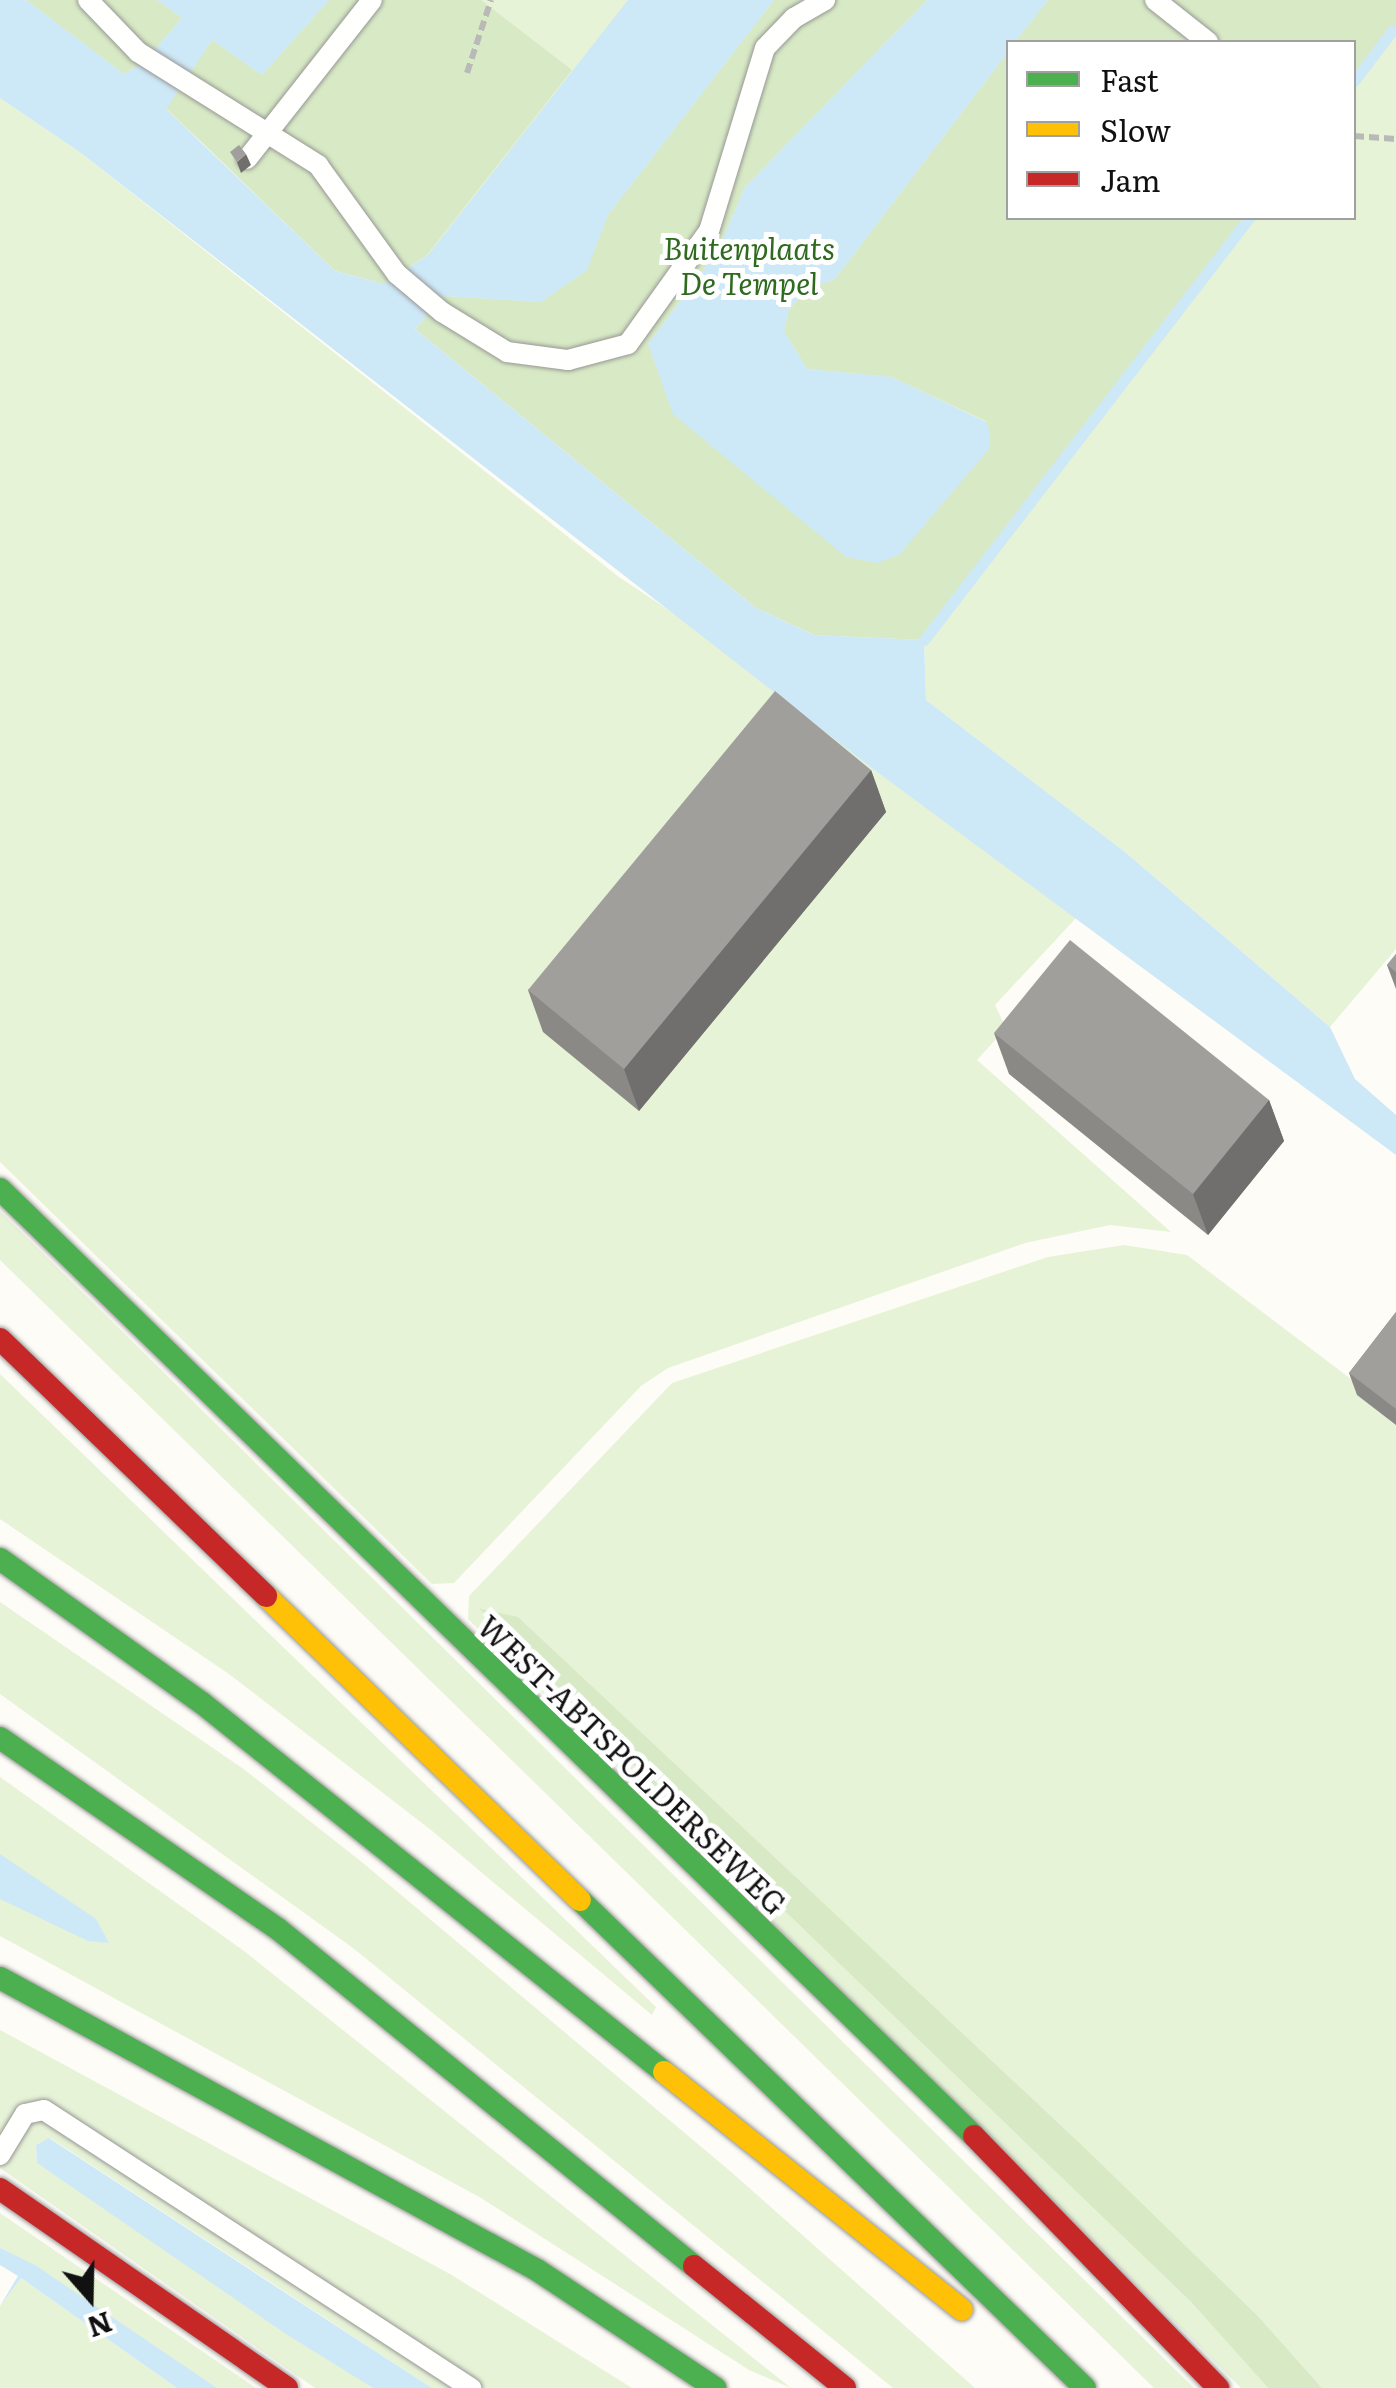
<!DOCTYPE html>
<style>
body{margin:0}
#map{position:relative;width:1396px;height:2388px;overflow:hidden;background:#fdfcf7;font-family:Literata,serif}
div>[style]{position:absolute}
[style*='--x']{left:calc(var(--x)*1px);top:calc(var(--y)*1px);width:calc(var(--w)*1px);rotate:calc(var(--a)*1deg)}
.green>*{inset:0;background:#e7f3d7}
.forest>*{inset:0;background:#d8eac5}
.water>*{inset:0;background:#cde8f7}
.stream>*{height:11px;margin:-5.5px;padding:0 5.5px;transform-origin:5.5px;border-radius:5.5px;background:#cde8f7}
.path>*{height:6px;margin-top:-3px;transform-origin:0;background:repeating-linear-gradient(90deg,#b9b9b8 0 10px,transparent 0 15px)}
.roads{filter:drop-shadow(0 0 2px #979795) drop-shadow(0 0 2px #979795)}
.lane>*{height:20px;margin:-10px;padding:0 10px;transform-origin:10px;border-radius:10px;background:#fffffe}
.fast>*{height:22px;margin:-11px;padding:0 11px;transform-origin:11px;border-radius:11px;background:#4caf50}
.slow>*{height:22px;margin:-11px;padding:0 11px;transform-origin:11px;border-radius:11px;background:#ffc107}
.jam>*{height:22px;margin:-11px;padding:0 11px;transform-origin:11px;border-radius:11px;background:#c62828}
.wall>*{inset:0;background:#8a8986}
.shaded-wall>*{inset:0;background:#716f6d}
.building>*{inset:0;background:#a19f9c}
span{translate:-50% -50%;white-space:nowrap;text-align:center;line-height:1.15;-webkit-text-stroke:10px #fff;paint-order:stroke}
.park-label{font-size:30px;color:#2f6b1f;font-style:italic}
.street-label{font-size:30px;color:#111}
.legend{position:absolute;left:1006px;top:40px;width:350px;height:180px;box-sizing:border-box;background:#fff;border:2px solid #a0a0a0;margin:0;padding:12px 18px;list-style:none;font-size:30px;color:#111}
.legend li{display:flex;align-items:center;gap:20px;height:50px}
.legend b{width:50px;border:2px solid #a0a0a0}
.north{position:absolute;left:40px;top:2248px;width:100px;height:100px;-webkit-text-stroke:8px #fff;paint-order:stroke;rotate:160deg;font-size:28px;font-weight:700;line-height:40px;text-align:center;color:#111}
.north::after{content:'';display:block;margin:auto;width:35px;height:45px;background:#111;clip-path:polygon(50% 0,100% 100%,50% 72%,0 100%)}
</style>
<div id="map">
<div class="green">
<i style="clip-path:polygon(evenodd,26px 0,1353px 0,1392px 31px,1396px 26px,1396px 949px,1330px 1027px,1125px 852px,926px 700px,924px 640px,814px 635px,26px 0,1008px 42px,1354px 42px,1354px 218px,1008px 218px,1008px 42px)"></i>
<i style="clip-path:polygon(0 98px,81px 153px,619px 577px,708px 636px,873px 769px,1077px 917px,995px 1005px,1006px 1028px,977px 1060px,1171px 1232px,1110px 1225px,1025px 1243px,668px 1368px,641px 1386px,454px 1583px,432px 1584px,0 1162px)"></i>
<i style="clip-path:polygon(0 1211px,1194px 2388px,1154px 2388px,0 1260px)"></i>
<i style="clip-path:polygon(1124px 1245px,1187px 1255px,1396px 1413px,1396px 2388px,1322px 2388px,1258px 2316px,1084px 2147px,518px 1618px,481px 1608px,610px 1743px,1191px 2302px,1268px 2388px,1241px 2388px,468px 1619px,469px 1596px,672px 1383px,1048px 1257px)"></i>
<i style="clip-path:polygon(0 1374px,656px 2007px,652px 2015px,431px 1830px,229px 1674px,0 1519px)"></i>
<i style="clip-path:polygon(0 1602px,245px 1770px,363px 1863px,730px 2171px,975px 2388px,893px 2388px,353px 1948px,0 1694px)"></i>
<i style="clip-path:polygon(0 1777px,244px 1951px,791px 2388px,749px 2370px,481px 2198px,0 1936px)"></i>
<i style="clip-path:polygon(0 2030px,450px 2274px,632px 2388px,432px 2388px,50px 2138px,36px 2145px,37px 2163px,373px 2388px,315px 2388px,0 2168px)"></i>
<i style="clip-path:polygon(0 2213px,256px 2388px,217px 2388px,0 2248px)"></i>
<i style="clip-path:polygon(21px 2278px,177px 2388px,0 2388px,0 2306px)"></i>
</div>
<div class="forest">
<i style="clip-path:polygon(26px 0,157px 0,182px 18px,144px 62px,124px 74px)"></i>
<i style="clip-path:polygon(329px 0,481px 0,572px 70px,427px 255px,384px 284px,335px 271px,166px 108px,212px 40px,262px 75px)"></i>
<i style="clip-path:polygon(774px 0,927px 0,745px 187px,717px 252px,648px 344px,989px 449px,986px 421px,892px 377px,807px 369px,784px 331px,788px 312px,804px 291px,835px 279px,1008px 52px,1008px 218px,1249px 218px,924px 640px,814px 635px,756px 608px,415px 329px,445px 296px,541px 302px,586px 270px,608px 215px)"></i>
<i style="clip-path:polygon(1048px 0,1396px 0,1396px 26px,1354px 81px,1354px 42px,1015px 42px)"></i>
<i style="clip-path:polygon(479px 1608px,518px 1617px,1084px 2147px,1258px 2316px,1322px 2388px,1268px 2388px,1191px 2302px,610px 1743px)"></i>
</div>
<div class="water">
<i style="clip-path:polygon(0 0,26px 0,124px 74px,144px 62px,182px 18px,157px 0,329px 0,262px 75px,212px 40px,166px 109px,335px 271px,384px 284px,428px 255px,628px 0,774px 0,608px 215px,587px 270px,541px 302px,445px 296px,415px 329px,756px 608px,814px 635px,924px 640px,926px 700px,1125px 852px,1330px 1027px,1355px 1079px,1396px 1115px,1396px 1155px,873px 769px,81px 153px,0 98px)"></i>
<i style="clip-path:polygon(927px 0,1048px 0,1015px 42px,1008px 42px,1008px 52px,835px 279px,804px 291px,788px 312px,784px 331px,807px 369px,892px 377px,986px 422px,990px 432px,990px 448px,899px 555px,877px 563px,846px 557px,673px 414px,648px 344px,717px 252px,745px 187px)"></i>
<i style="clip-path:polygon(0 1854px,96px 1919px,109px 1943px,88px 1941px,0 1899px)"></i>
<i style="clip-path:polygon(49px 2138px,278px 2288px,432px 2388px,373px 2388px,286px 2334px,37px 2163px,36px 2145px)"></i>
<i style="clip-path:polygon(0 2248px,35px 2265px,217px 2388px,177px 2388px,21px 2278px,0 2306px,18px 2276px,0 2265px)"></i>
</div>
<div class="stream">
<i style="--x:1354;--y:81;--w:63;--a:-52.8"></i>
<i style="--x:924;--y:640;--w:533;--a:-52.4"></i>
</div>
<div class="path">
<i style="--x:467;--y:73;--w:77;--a:-71.8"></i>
<i style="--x:1354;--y:136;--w:42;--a:4.1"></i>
</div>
<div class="roads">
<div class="lane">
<i style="--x:88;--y:0;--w:72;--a:46.1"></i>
<i style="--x:138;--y:52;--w:213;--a:32.1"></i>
<i style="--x:318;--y:165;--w:135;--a:54.1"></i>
<i style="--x:397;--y:274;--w:59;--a:40.2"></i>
<i style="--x:442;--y:312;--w:76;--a:31.6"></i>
<i style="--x:507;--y:352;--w:62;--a:7.5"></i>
<i style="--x:568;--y:360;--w:62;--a:-14.9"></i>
<i style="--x:628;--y:344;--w:139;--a:-54.4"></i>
<i style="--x:709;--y:231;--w:191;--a:-73"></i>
<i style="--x:765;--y:48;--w:42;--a:-46"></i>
<i style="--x:794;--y:18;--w:36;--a:-30"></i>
<i style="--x:1155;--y:0;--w:68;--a:38.4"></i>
<i style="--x:247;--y:159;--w:202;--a:-51.8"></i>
<i style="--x:0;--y:2155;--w:48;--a:-58.6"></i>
<i style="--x:25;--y:2114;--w:19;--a:-12"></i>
<i style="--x:44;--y:2110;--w:510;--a:33.07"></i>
</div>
<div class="fast">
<i style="--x:0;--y:1189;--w:1358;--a:44.19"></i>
<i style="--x:0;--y:1559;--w:248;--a:35.5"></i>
<i style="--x:202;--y:1703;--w:591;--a:38.61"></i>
<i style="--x:0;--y:1738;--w:337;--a:34.5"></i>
<i style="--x:278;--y:1929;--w:535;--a:39.01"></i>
<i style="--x:580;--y:1900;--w:702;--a:44.02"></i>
<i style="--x:0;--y:1978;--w:611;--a:28.54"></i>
<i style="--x:537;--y:2270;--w:214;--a:33.5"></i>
</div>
<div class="slow">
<i style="--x:266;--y:1596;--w:437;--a:44.1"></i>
<i style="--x:664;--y:2072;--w:381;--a:38.6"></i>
</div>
<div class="jam">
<i style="--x:0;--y:1339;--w:370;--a:44"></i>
<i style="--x:974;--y:2136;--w:351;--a:45.9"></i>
<i style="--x:0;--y:2189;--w:349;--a:34.7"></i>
<i style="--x:694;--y:2266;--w:194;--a:38.9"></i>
</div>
</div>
<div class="wall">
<i style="clip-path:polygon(871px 770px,886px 812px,639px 1111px,543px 1032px,528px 990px)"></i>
<i style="clip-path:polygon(1396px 954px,1396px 989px,1387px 965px)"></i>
<i style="clip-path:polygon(994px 1033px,1269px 1100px,1284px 1141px,1208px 1235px,1009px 1074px)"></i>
<i style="clip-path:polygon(1396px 1312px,1396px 1425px,1357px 1395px,1349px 1373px)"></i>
</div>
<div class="shaded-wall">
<i style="clip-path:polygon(246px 154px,251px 165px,241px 173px,237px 162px)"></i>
<i style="clip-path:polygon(871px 770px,886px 812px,639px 1111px,624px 1069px)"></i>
<i style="clip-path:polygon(1269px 1100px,1284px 1141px,1208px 1235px,1193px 1194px)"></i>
</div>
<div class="building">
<i style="clip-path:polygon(239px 145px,246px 154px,237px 162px,230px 152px)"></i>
<i style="clip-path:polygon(775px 691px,871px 770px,624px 1069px,528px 990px)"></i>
<i style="clip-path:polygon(1070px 940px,1269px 1100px,1193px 1194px,994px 1033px)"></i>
<i style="clip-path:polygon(1396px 954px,1396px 972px,1387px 965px)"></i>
<i style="clip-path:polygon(1396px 1312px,1396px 1409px,1349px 1373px)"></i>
</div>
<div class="park-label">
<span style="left:749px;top:264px">Buitenplaats<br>De Tempel</span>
</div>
<div class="street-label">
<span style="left:633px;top:1764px;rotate:44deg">WEST-ABTSPOLDERSEWEG</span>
</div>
<ul class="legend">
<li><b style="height:12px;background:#4caf50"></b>Fast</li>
<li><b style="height:12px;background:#ffc107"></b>Slow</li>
<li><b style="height:12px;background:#c62828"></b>Jam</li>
</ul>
<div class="north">N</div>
</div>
